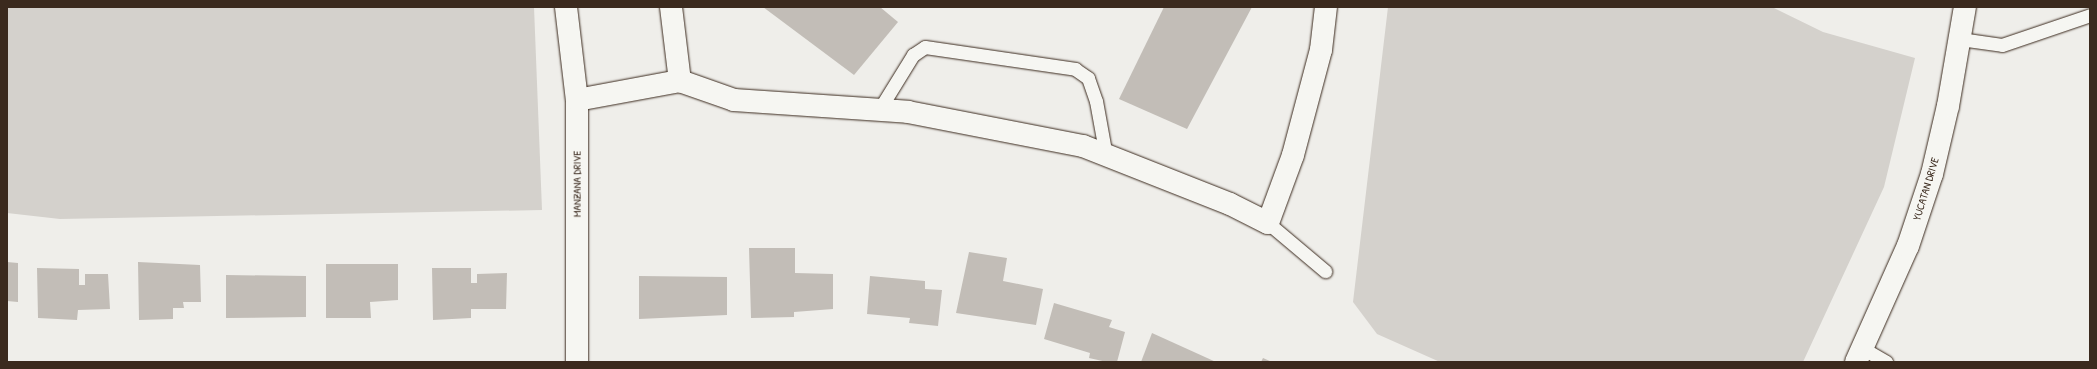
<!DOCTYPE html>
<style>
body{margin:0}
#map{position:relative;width:2097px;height:369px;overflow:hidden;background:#efeeea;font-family:"Patrick Hand",sans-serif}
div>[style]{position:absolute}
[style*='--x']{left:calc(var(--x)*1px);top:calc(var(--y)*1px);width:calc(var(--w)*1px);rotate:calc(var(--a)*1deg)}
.green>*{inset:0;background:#d4d1cc}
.building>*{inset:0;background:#c2bdb7}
.roads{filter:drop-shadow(0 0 1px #3b2a1e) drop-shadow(0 0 1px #3b2a1e)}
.lane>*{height:13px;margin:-6.5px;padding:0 6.5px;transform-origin:6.5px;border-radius:6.5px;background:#f6f6f2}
.street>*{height:22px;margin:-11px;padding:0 11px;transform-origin:11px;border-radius:11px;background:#f6f6f2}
.secondary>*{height:22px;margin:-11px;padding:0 11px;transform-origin:11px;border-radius:11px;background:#f6f6f2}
span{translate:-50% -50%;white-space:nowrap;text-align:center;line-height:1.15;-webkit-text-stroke:3.5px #f6f6f2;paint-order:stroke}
.street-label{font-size:11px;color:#3b2a1e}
.frame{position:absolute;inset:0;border:8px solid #3b2a1e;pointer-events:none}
</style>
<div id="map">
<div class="green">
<i style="clip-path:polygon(7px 7px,534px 7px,542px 210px,60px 219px,7px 213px)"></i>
<i style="clip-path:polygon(1388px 7px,1772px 7px,1823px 32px,1915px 58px,1884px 187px,1803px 362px,1440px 362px,1377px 334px,1353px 302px)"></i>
</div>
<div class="building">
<i style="clip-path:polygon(763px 7px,880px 7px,898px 22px,854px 75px)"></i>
<i style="clip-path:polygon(1164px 7px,1252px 7px,1187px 129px,1119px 99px)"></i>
<i style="clip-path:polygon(749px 248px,795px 248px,795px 273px,833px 274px,833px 309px,794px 312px,794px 317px,751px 318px)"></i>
<i style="clip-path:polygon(969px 252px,1007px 258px,1003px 281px,1043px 289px,1036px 325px,956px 313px)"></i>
<i style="clip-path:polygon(7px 262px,18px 263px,18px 302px,7px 301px)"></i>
<i style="clip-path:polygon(138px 262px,200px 265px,201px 302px,183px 302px,184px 308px,173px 308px,173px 319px,139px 320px)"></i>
<i style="clip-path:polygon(326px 264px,398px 264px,398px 300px,370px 302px,371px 318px,326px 318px)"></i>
<i style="clip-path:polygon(37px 268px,79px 269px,79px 285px,85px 285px,85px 274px,108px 274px,110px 309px,78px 310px,77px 320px,38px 318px)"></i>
<i style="clip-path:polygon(432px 268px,471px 268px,471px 283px,477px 283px,477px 274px,507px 273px,506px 309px,471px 309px,471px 318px,433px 320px)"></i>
<i style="clip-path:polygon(226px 275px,306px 276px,306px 317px,226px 318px)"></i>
<i style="clip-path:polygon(639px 276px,727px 277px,727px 315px,639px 319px)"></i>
<i style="clip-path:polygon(870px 276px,925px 281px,925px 289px,942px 290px,938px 326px,909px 323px,910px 318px,867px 314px)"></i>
<i style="clip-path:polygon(1054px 303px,1112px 320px,1109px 327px,1125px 332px,1117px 362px,1107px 362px,1089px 358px,1090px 353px,1044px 339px)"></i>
<i style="clip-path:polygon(1152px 333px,1216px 362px,1141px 362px)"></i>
<i style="clip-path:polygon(1263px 358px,1272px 362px,1261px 362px)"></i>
</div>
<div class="roads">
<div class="lane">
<i style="--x:1960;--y:39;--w:42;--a:8.1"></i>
<i style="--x:2002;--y:45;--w:93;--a:-18.8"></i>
<i style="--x:879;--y:110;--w:65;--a:-58.3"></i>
<i style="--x:913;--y:55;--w:14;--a:-34"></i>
<i style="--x:925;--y:47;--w:152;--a:8.3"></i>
<i style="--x:1075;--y:69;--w:16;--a:35"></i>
<i style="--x:1088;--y:78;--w:24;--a:71"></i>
<i style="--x:1096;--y:101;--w:56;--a:79.7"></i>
<i style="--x:1268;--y:223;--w:75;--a:40.1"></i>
<i style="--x:1862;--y:348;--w:28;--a:30"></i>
</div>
<div class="street">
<i style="--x:566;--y:7;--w:94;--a:83.3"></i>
<i style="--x:577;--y:100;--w:262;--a:90"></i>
<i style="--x:671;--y:7;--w:75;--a:83.1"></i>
<i style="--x:577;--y:100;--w:105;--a:-10.5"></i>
<i style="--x:680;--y:81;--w:57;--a:19.4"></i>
<i style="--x:734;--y:100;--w:174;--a:3.9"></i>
<i style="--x:908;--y:112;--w:178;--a:11"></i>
<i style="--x:1083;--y:146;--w:158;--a:21.5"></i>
<i style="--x:1230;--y:204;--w:42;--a:26.6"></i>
<i style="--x:1268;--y:223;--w:72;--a:-69.8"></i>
<i style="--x:1293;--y:155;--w:109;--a:-75.1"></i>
<i style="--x:1321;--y:50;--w:43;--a:-83.4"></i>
</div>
<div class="secondary">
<i style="--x:1856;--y:362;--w:127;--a:-65.9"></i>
<i style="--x:1908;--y:246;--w:76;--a:-71.6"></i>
<i style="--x:1932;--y:174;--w:70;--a:-76.8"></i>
<i style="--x:1948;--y:106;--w:100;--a:-80.3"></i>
</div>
</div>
<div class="street-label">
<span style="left:577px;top:184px;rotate:-90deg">MANZANA DRIVE</span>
<span style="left:1926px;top:189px;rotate:-73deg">YUCATAN DRIVE</span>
</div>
<div class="frame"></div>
</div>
